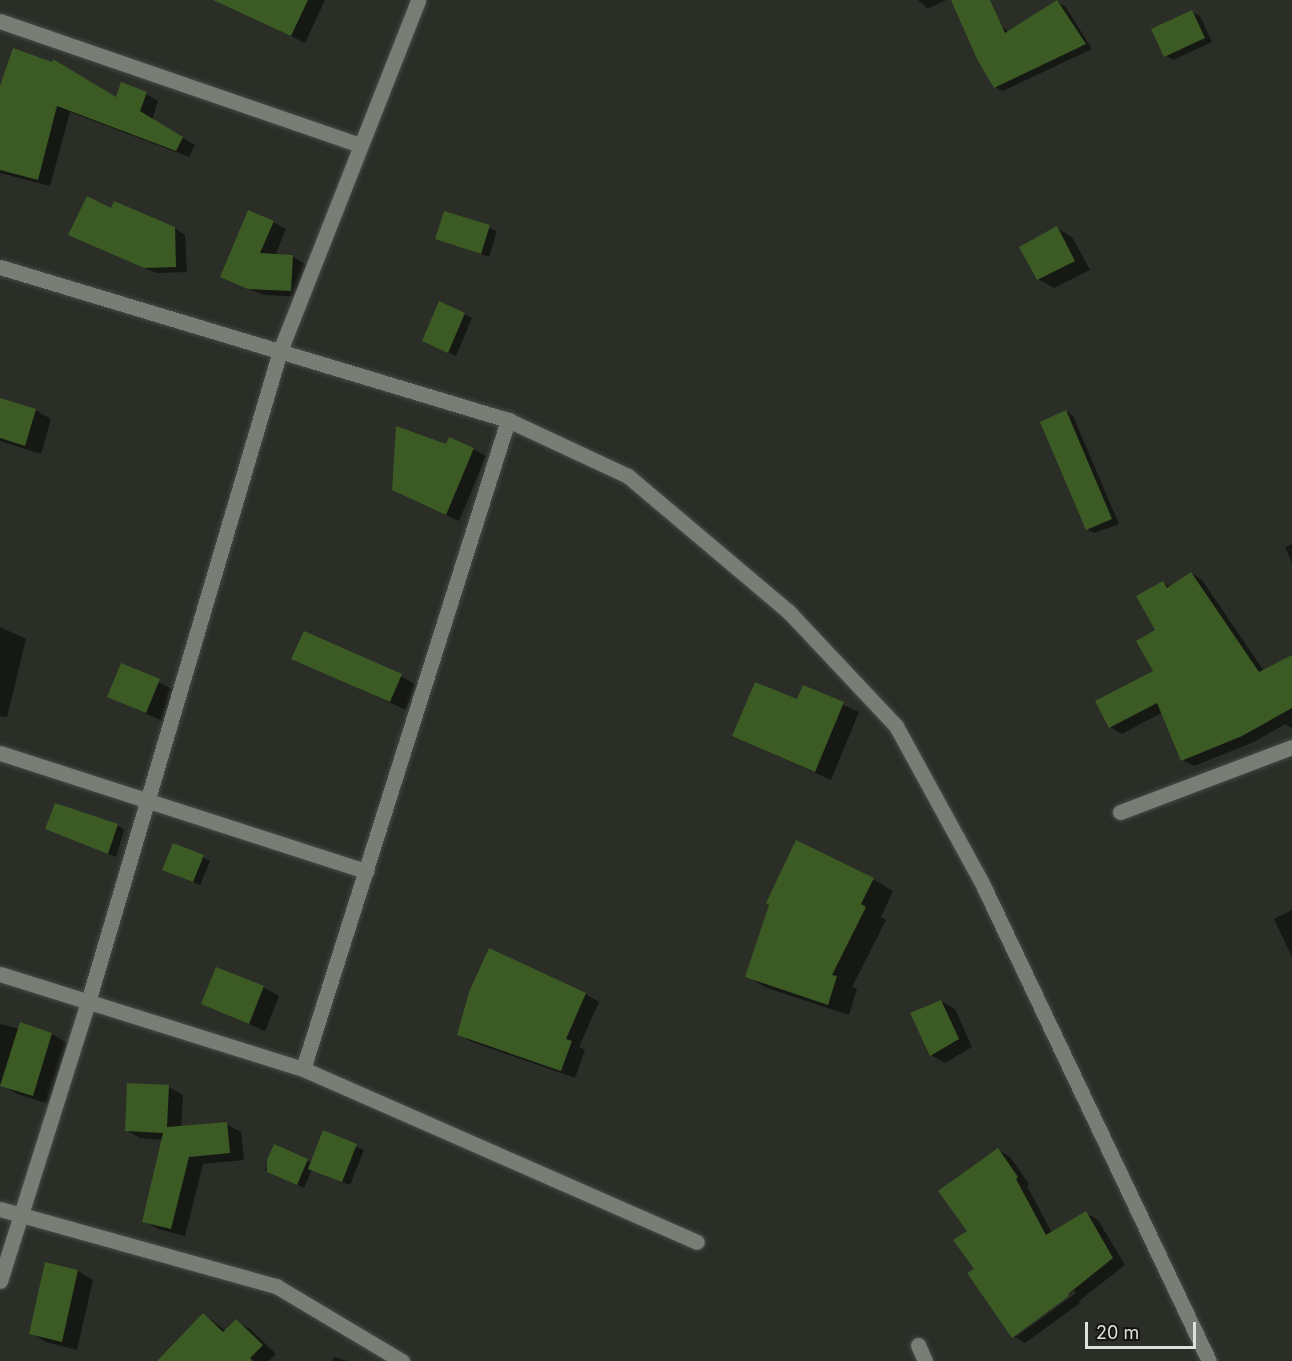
<!DOCTYPE html>
<style>
body{margin:0}
#map{position:relative;width:1292px;height:1361px;overflow:hidden;background:#2a2e27;font-family:Inter,sans-serif}
div>[style]{position:absolute}
[style*='--x']{left:calc(var(--x)*1px);top:calc(var(--y)*1px);width:calc(var(--w)*1px);rotate:calc(var(--a)*1deg)}
.shadow>*{inset:0;background:#0007}
.building>*{inset:0;background:#3c5a24}
.roads{filter:drop-shadow(0 0 2px #474b45) drop-shadow(0 0 2px #474b45)}
.minor>*{height:15px;margin:-7.5px;padding:0 7.5px;transform-origin:7.5px;border-radius:7.5px;background:#787d75}
span{translate:-50% -50%;white-space:nowrap;text-align:center;line-height:1.15;-webkit-text-stroke:4.5px #141512;paint-order:stroke}
.scale{position:absolute;left:1085px;top:1322px;width:111px;height:27px;box-sizing:border-box;border:3px solid #dde0db;border-top:0;padding-left:8px;font-size:18px;line-height:21px;white-space:nowrap;color:#dde0db;-webkit-text-stroke:4px #141512;paint-order:stroke}
</style>
<div id="map">
<div class="shadow">
<i style="clip-path:polygon(264px 0,325px 0,305px 43px,256px 19px)"></i>
<i style="clip-path:polygon(918px 0,945px 0,928px 9px)"></i>
<i style="clip-path:polygon(1057px 2px,1065px 6px,1092px 49px,1003px 91px,995px 87px,1001px 26px,1009px 32px)"></i>
<i style="clip-path:polygon(1192px 12px,1200px 16px,1212px 42px,1173px 60px,1166px 56px)"></i>
<i style="clip-path:polygon(0 90px,116px 99px,146px 94px,158px 101px,152px 120px,195px 145px,189px 157px,70px 112px,50px 186px,0 173px)"></i>
<i style="clip-path:polygon(112px 210px,174px 228px,185px 235px,187px 272px,156px 273px,70px 235px)"></i>
<i style="clip-path:polygon(445px 213px,497px 231px,489px 257px,437px 239px)"></i>
<i style="clip-path:polygon(273px 222px,286px 229px,275px 256px,292px 256px,305px 264px,304px 297px,263px 295px,222px 277px)"></i>
<i style="clip-path:polygon(1057px 228px,1072px 237px,1090px 270px,1054px 288px,1038px 279px,1021px 247px)"></i>
<i style="clip-path:polygon(464px 314px,472px 318px,456px 356px,432px 345px)"></i>
<i style="clip-path:polygon(0 400px,35px 410px,51px 419px,41px 454px,0 441px)"></i>
<i style="clip-path:polygon(1066px 411px,1073px 416px,1119px 524px,1094px 533px,1087px 529px)"></i>
<i style="clip-path:polygon(447px 446px,473px 449px,486px 456px,459px 521px,393px 490px)"></i>
<i style="clip-path:polygon(1292px 544px,1292px 563px,1285px 547px)"></i>
<i style="clip-path:polygon(1191px 573px,1202px 580px,1264px 671px,1292px 657px,1292px 728px,1285px 724px,1254px 742px,1194px 766px,1183px 760px,1163px 712px,1122px 734px,1110px 727px,1097px 701px,1155px 672px,1163px 583px,1171px 587px)"></i>
<i style="clip-path:polygon(0 627px,26px 639px,7px 717px,0 716px)"></i>
<i style="clip-path:polygon(293px 658px,401px 676px,416px 685px,406px 710px)"></i>
<i style="clip-path:polygon(122px 665px,175px 690px,162px 721px,109px 696px)"></i>
<i style="clip-path:polygon(804px 687px,859px 712px,831px 780px,734px 736px,798px 701px)"></i>
<i style="clip-path:polygon(117px 825px,124px 830px,116px 857px,54px 832px)"></i>
<i style="clip-path:polygon(203px 857px,210px 861px,200px 885px,171px 873px)"></i>
<i style="clip-path:polygon(873px 879px,893px 891px,881px 917px,886px 920px,852px 987px,857px 989px,849px 1015px,767px 988px,746px 976px,770px 904px)"></i>
<i style="clip-path:polygon(1292px 910px,1292px 957px,1274px 919px)"></i>
<i style="clip-path:polygon(263px 987px,279px 996px,265px 1031px,203px 1004px)"></i>
<i style="clip-path:polygon(586px 994px,599px 1002px,579px 1047px,585px 1050px,575px 1078px,472px 1042px,458px 1034px)"></i>
<i style="clip-path:polygon(941px 1001px,955px 1009px,972px 1047px,945px 1063px,931px 1055px)"></i>
<i style="clip-path:polygon(0 1024px,20px 1029px,21px 1024px,52px 1034px,67px 1043px,49px 1104px,17px 1094px,0 1084px)"></i>
<i style="clip-path:polygon(128px 1085px,169px 1087px,183px 1095px,181px 1127px,226px 1124px,241px 1132px,244px 1160px,203px 1164px,185px 1236px,158px 1229px,144px 1221px,163px 1140px,140px 1138px,126px 1130px)"></i>
<i style="clip-path:polygon(324px 1132px,364px 1150px,350px 1185px,312px 1169px,304px 1188px,265px 1170px,275px 1146px,312px 1163px)"></i>
<i style="clip-path:polygon(evenodd,998px 1150px,1010px 1157px,1029px 1184px,1027px 1186px,1052px 1233px,1086px 1213px,1098px 1220px,1125px 1265px,1079px 1301px,1080px 1303px,1025px 1343px,1013px 1336px,976px 1269px,969px 1231px,998px 1150px,1074px 1290px,1076px 1293px,1016px 1337px,1016px 1333px,1074px 1290px)"></i>
<i style="clip-path:polygon(46px 1264px,78px 1271px,93px 1280px,77px 1350px,46px 1342px,31px 1333px)"></i>
<i style="clip-path:polygon(203px 1314px,226px 1331px,236px 1321px,250px 1329px,276px 1354px,269px 1361px,159px 1361px)"></i>
<i style="clip-path:polygon(334px 1357px,347px 1361px,333px 1361px)"></i>
</div>
<div class="building">
<i style="clip-path:polygon(213px 0,308px 0,291px 36px)"></i>
<i style="clip-path:polygon(951px 0,990px 0,1005px 33px,1057px 0,1086px 44px,994px 88px,977px 59px)"></i>
<i style="clip-path:polygon(1192px 10px,1205px 38px,1164px 57px,1151px 29px)"></i>
<i style="clip-path:polygon(13px 48px,52px 62px,53px 59px,116px 97px,121px 82px,147px 92px,140px 111px,183px 137px,176px 151px,57px 106px,38px 180px,0 170px,0 86px)"></i>
<i style="clip-path:polygon(87px 196px,111px 208px,114px 201px,175px 227px,176px 267px,144px 268px,68px 235px)"></i>
<i style="clip-path:polygon(248px 210px,274px 221px,260px 253px,293px 255px,291px 291px,248px 289px,220px 277px)"></i>
<i style="clip-path:polygon(444px 211px,490px 225px,481px 254px,435px 239px)"></i>
<i style="clip-path:polygon(1057px 226px,1075px 261px,1037px 280px,1019px 247px)"></i>
<i style="clip-path:polygon(439px 301px,465px 313px,448px 353px,422px 341px)"></i>
<i style="clip-path:polygon(0 398px,36px 409px,25px 446px,0 438px)"></i>
<i style="clip-path:polygon(1066px 410px,1112px 519px,1086px 530px,1040px 422px)"></i>
<i style="clip-path:polygon(396px 426px,446px 444px,449px 437px,474px 448px,446px 515px,392px 490px)"></i>
<i style="clip-path:polygon(1191px 572px,1259px 672px,1292px 655px,1292px 708px,1242px 736px,1181px 761px,1157px 703px,1109px 728px,1095px 701px,1153px 671px,1136px 641px,1155px 630px,1136px 596px,1163px 581px,1167px 588px)"></i>
<i style="clip-path:polygon(304px 631px,402px 674px,390px 702px,291px 659px)"></i>
<i style="clip-path:polygon(121px 663px,160px 679px,146px 713px,107px 697px)"></i>
<i style="clip-path:polygon(755px 682px,797px 699px,803px 685px,844px 702px,815px 772px,732px 736px)"></i>
<i style="clip-path:polygon(55px 803px,118px 824px,108px 854px,45px 829px)"></i>
<i style="clip-path:polygon(796px 840px,874px 878px,861px 904px,866px 907px,832px 975px,837px 976px,828px 1005px,745px 977px,769px 905px,766px 903px)"></i>
<i style="clip-path:polygon(173px 843px,204px 855px,193px 882px,162px 870px)"></i>
<i style="clip-path:polygon(489px 948px,586px 993px,566px 1039px,572px 1041px,561px 1071px,457px 1035px,469px 992px)"></i>
<i style="clip-path:polygon(216px 967px,264px 986px,249px 1024px,201px 1004px)"></i>
<i style="clip-path:polygon(941px 1000px,959px 1039px,930px 1056px,910px 1013px)"></i>
<i style="clip-path:polygon(20px 1022px,52px 1033px,33px 1096px,0 1086px)"></i>
<i style="clip-path:polygon(127px 1083px,169px 1085px,167px 1127px,227px 1122px,230px 1153px,189px 1157px,171px 1229px,142px 1222px,163px 1133px,125px 1131px)"></i>
<i style="clip-path:polygon(323px 1130px,357px 1144px,342px 1182px,308px 1169px)"></i>
<i style="clip-path:polygon(274px 1144px,308px 1159px,297px 1185px,267px 1172px,267px 1160px)"></i>
<i style="clip-path:polygon(998px 1148px,1018px 1177px,1016px 1179px,1046px 1235px,1086px 1211px,1113px 1258px,1068px 1294px,1069px 1296px,1012px 1338px,967px 1273px,974px 1269px,953px 1240px,967px 1231px,938px 1191px)"></i>
<i style="clip-path:polygon(45px 1262px,78px 1270px,62px 1342px,29px 1334px)"></i>
<i style="clip-path:polygon(203px 1313px,223px 1332px,236px 1319px,263px 1345px,250px 1358px,253px 1361px,157px 1361px)"></i>
</div>
<div class="roads">
<div class="minor">
<i style="--x:0;--y:21;--w:381;--a:19"></i>
<i style="--x:0;--y:267;--w:531;--a:16.76"></i>
<i style="--x:508;--y:420;--w:132;--a:25"></i>
<i style="--x:628;--y:476;--w:211;--a:40.2"></i>
<i style="--x:789;--y:612;--w:156;--a:46.8"></i>
<i style="--x:896;--y:726;--w:177;--a:61.3"></i>
<i style="--x:981;--y:881;--w:531;--a:64.59"></i>
<i style="--x:0;--y:753;--w:385;--a:17.9"></i>
<i style="--x:1120;--y:812;--w:184;--a:-20.7"></i>
<i style="--x:0;--y:974;--w:318;--a:17.4"></i>
<i style="--x:303;--y:1069;--w:430;--a:23.7"></i>
<i style="--x:303;--y:1069;--w:681;--a:-72.47"></i>
<i style="--x:0;--y:1209;--w:287;--a:15.6"></i>
<i style="--x:276;--y:1286;--w:147;--a:30.8"></i>
<i style="--x:0;--y:1281;--w:293;--a:-72.5"></i>
<i style="--x:88;--y:1002;--w:679;--a:-73.57"></i>
<i style="--x:280;--y:351;--w:377;--a:-68.5"></i>
<i style="--x:918;--y:1345;--w:17;--a:66"></i>
</div>
</div>
<div class="scale">20 m</div>
</div>
